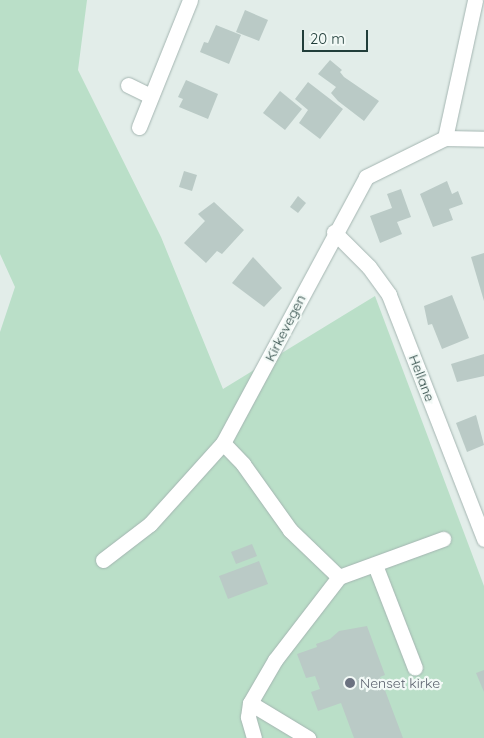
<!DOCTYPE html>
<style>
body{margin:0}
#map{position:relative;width:484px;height:738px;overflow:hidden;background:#e2ede9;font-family:Quicksand,sans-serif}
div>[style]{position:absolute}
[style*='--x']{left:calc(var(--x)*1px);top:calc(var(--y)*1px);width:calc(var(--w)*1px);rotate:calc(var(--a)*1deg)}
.green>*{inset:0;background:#badfc8}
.building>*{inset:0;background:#bacac6}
.roads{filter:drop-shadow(0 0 1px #a4b5b1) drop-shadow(0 0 1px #a4b5b1)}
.minor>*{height:15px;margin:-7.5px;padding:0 7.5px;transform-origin:7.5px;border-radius:7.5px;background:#fff}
.dots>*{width:14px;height:14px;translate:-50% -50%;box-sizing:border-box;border:2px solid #f2f9f6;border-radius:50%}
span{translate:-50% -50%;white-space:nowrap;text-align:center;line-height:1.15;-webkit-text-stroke:4.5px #f2f9f6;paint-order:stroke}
.street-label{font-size:14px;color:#213e3a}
.worship-label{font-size:14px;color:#5b616d}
.left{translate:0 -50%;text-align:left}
.scale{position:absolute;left:302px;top:30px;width:66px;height:22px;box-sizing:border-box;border:2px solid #213e3a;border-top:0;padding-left:6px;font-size:15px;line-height:18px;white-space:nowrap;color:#213e3a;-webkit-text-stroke:4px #f2f9f6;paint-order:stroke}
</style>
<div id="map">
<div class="green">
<i style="clip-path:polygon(0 0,87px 0,78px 70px,161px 237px,223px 389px,375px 296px,484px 586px,484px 738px,0 738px,0 332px,15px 287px,0 254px)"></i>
</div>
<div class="building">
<i style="clip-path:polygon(245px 10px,268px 20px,259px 41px,236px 32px)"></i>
<i style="clip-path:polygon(216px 25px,241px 35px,229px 64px,200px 52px,204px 42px,208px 43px)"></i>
<i style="clip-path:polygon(330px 60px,342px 70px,340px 72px,344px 77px,379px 101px,364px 121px,338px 101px,331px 93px,336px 87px,318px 74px)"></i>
<i style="clip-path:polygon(186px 80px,218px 94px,208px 119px,179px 107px,183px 99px,178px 97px)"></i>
<i style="clip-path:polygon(308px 82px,343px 109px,320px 139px,299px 123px,308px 110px,295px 99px)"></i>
<i style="clip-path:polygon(280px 91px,302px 109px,285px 130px,263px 113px)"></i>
<i style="clip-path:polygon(184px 171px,197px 175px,192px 191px,179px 187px)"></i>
<i style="clip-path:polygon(447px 181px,452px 194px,458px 191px,463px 204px,449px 209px,453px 220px,433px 227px,420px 194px)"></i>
<i style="clip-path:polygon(401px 189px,411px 217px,397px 222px,402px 234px,380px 243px,370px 216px,392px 208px,387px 194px)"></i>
<i style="clip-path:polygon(298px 196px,306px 203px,298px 213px,290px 207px)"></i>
<i style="clip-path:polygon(214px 202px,244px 230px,222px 254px,217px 251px,206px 263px,184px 243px,205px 221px,198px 214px)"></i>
<i style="clip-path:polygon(484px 253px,484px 301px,471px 257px)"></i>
<i style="clip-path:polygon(253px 257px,282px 288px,264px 307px,232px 283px)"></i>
<i style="clip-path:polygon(452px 295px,469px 338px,442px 349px,432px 324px,428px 325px,424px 306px)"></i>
<i style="clip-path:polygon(484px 354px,484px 376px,457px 382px,451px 364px)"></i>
<i style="clip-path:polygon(476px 415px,484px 445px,467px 452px,456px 423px)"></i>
<i style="clip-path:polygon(252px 544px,257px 556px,236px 564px,231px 552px)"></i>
<i style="clip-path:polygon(259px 561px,268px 584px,228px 599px,219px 576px)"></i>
<i style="clip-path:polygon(367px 626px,385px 675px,380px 677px,403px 738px,354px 738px,341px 703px,318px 711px,311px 692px,320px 689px,315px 676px,306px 678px,297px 654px,317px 647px,316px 644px,330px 639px,339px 631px)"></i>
<i style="clip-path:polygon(484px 670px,484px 692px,476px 673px)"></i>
</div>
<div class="roads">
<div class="minor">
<i style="--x:128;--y:85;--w:25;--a:26"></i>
<i style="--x:139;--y:127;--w:137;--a:-68.1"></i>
<i style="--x:445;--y:138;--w:141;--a:-77.7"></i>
<i style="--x:334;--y:232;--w:49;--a:45"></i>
<i style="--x:369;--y:267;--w:34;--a:54"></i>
<i style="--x:389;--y:295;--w:262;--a:68.7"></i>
<i style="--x:223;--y:443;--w:29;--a:46"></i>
<i style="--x:243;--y:464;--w:81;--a:54.5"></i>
<i style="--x:290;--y:530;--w:68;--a:43.8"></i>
<i style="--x:103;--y:560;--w:59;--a:-37.5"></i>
<i style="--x:150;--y:524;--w:109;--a:-48"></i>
<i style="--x:223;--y:443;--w:302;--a:-61.7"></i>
<i style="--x:366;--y:177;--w:88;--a:-26.3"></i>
<i style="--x:445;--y:138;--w:39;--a:1"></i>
<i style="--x:375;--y:565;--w:110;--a:68.8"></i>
<i style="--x:250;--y:703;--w:68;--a:31.1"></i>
<i style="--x:254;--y:738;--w:22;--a:-106"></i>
<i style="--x:248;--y:717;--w:14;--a:-82"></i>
<i style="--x:250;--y:703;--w:50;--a:-59.8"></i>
<i style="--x:275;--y:660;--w:105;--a:-52.4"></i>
<i style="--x:339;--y:577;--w:111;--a:-20.1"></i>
</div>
</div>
<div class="dots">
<i style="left:350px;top:683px;background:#6b7280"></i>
</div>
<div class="street-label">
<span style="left:285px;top:328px;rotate:-63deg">Kirkevegen</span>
<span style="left:422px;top:378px;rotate:69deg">Hellane</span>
</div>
<div class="worship-label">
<span class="left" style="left:360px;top:683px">Nenset kirke</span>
</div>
<div class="scale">20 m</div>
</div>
